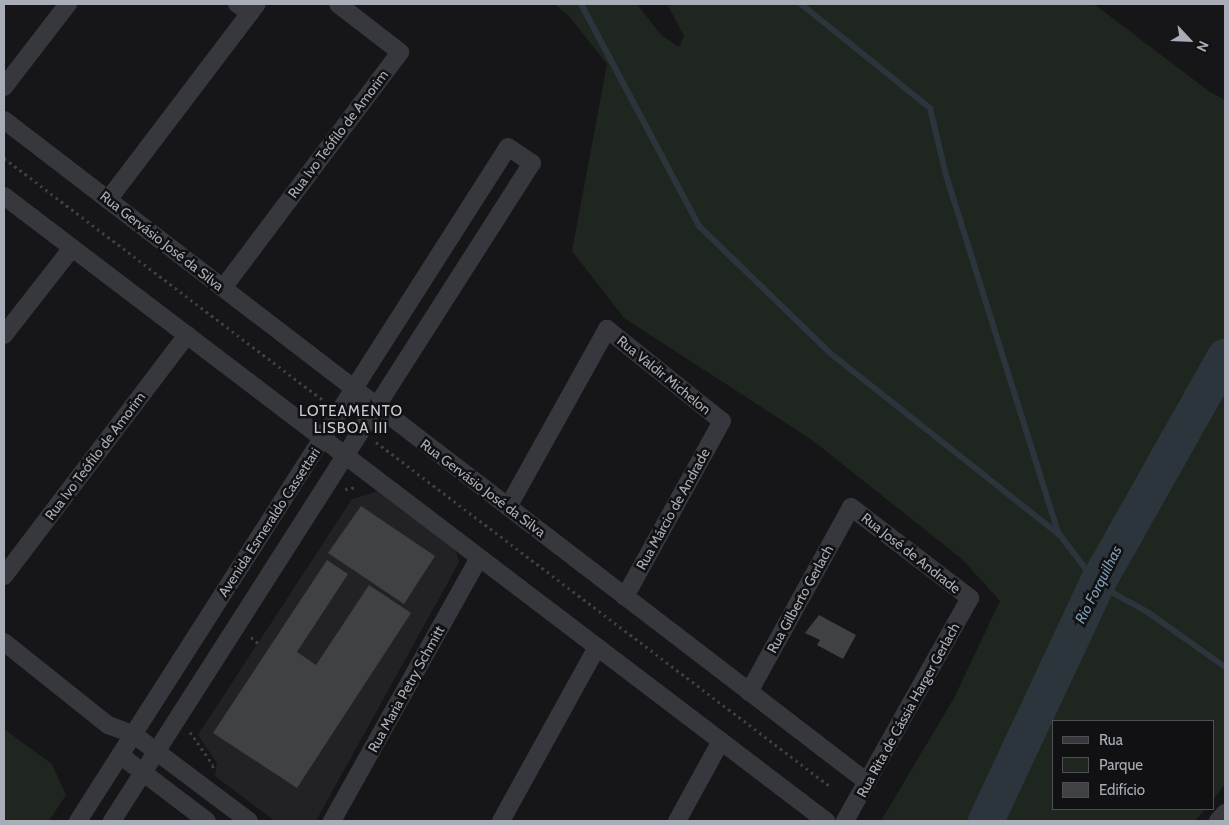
<!DOCTYPE html>
<meta charset="utf-8">
<style>
body{margin:0}
#map{position:relative;width:1229px;height:825px;overflow:hidden;background:#161618;font-family:Cabin,sans-serif}
div>[style]{position:absolute}
[style*='--x']{left:calc(var(--x)*1px);top:calc(var(--y)*1px);width:calc(var(--w)*1px);rotate:calc(var(--a)*1deg)}
.built>*{inset:0;background:#222225}
.green>*{inset:0;background:#1e261f}
.stream>*{height:6px;margin:-3px;padding:0 3px;transform-origin:3px;border-radius:3px;background:#2c353c}
.river>*{height:36px;margin:-18px;padding:0 18px;transform-origin:18px;border-radius:18px;background:#2c353c}
.building>*{inset:0;background:#404145}
.path>*{height:3px;margin-top:-1.5px;transform-origin:0;background:repeating-linear-gradient(90deg,#3d3f44 0 2.5px,transparent 0 6.5px)}
.street>*{height:18px;margin:-9px;padding:0 9px;transform-origin:9px;border-radius:9px;background:#37383d}
span{translate:-50% -50%;white-space:nowrap;text-align:center;line-height:1.15;-webkit-text-stroke:5px #111113;paint-order:stroke}
.street-label{font-size:14px;color:#a8adb8}
.neighbourhood-label{font-size:15px;color:#c9ccd4;letter-spacing:1px}
.water-label{font-size:15px;color:#7f9bb3;font-style:italic}
.frame{position:absolute;inset:0;border:5px solid #a8adb8;pointer-events:none}
.legend{position:absolute;left:1052px;top:720px;width:162px;height:90px;box-sizing:border-box;background:#111113;border:1px solid #4d4f55;margin:0;padding:6px 9px;list-style:none;font-size:15px;color:#a8adb8}
.legend li{display:flex;align-items:center;gap:10px;height:25px}
.legend b{width:25px;border:1px solid #4d4f55}
.north{position:absolute;left:1164px;top:15px;width:50px;height:50px;-webkit-text-stroke:4px #111113;paint-order:stroke;rotate:115deg;font-size:14px;font-weight:700;line-height:20px;text-align:center;color:#a8adb8}
.north::after{content:'';display:block;margin:auto;width:18px;height:22px;background:#a8adb8;clip-path:polygon(50% 0,100% 100%,50% 72%,0 100%)}
</style>
<div id="map">
<div class="built">
<i style="clip-path:polygon(379px 491px,456px 551px,459px 562px,316px 821px,275px 821px,215px 776px,217px 763px,198px 735px,352px 499px)"></i>
</div>
<div class="green">
<i style="clip-path:polygon(554px 4px,637px 4px,661px 35px,679px 47px,684px 36px,667px 4px,1094px 4px,1210px 92px,1225px 100px,1225px 784px,1213px 800px,1213px 721px,1053px 721px,1053px 809px,1205px 809px,1195px 821px,881px 821px,954px 698px,1000px 601px,963px 560px,812px 440px,624px 318px,572px 251px,607px 64px,568px 15px)"></i>
<i style="clip-path:polygon(4px 729px,52px 764px,66px 795px,49px 821px,4px 821px)"></i>
</div>
<div class="stream">
<i style="--x:581;--y:4;--w:251;--a:62"></i>
<i style="--x:699;--y:226;--w:182;--a:44.1"></i>
<i style="--x:830;--y:353;--w:293;--a:38.4"></i>
<i style="--x:1060;--y:535;--w:61;--a:52.9"></i>
<i style="--x:1097;--y:584;--w:60;--a:29.1"></i>
<i style="--x:1149;--y:613;--w:93;--a:35.4"></i>
<i style="--x:801;--y:4;--w:166;--a:38.9"></i>
<i style="--x:930;--y:108;--w:69;--a:76.6"></i>
<i style="--x:946;--y:175;--w:377;--a:72.6"></i>
</div>
<div class="river">
<i style="--x:986;--y:821;--w:262;--a:-64.9"></i>
<i style="--x:1097;--y:584;--w:261;--a:-60.6"></i>
</div>
<div class="building">
<i style="clip-path:polygon(361px 506px,435px 556px,404px 604px,328px 553px)"></i>
<i style="clip-path:polygon(327px 560px,348px 574px,297px 652px,316px 665px,369px 585px,411px 613px,297px 788px,213px 733px)"></i>
<i style="clip-path:polygon(819px 615px,856px 635px,843px 659px,817px 645px,820px 640px,805px 633px)"></i>
</div>
<div class="path">
<i style="--x:4;--y:158;--w:402;--a:37.2"></i>
<i style="--x:376;--y:442;--w:571;--a:37.17"></i>
<i style="--x:345;--y:489;--w:13;--a:-9"></i>
<i style="--x:251;--y:637;--w:9;--a:41"></i>
<i style="--x:190;--y:732;--w:40;--a:55.1"></i>
<i style="--x:213;--y:765;--w:6;--a:90"></i>
</div>
<div class="street">
<i style="--x:237;--y:4;--w:16;--a:35"></i>
<i style="--x:4;--y:87;--w:105;--a:-52.4"></i>
<i style="--x:4;--y:120;--w:1088;--a:37.49"></i>
<i style="--x:4;--y:196;--w:1033;--a:37.25"></i>
<i style="--x:108;--y:200;--w:246;--a:-52.8"></i>
<i style="--x:223;--y:288;--w:295;--a:-53.1"></i>
<i style="--x:400;--y:52;--w:78;--a:-142.3"></i>
<i style="--x:4;--y:335;--w:110;--a:-52"></i>
<i style="--x:508;--y:507;--w:204;--a:-60.9"></i>
<i style="--x:607;--y:329;--w:147;--a:38.7"></i>
<i style="--x:722;--y:421;--w:201;--a:118.9"></i>
<i style="--x:4;--y:576;--w:303;--a:-52.8"></i>
<i style="--x:4;--y:642;--w:133;--a:38.6"></i>
<i style="--x:108;--y:725;--w:27;--a:20"></i>
<i style="--x:133;--y:734;--w:145;--a:36.9"></i>
<i style="--x:749;--y:692;--w:211;--a:-61.1"></i>
<i style="--x:851;--y:507;--w:150;--a:37.4"></i>
<i style="--x:970;--y:598;--w:256;--a:119.3"></i>
<i style="--x:120;--y:755;--w:109;--a:37.2"></i>
<i style="--x:78;--y:821;--w:799;--a:-57.46"></i>
<i style="--x:508;--y:147;--w:29;--a:34"></i>
<i style="--x:532;--y:163;--w:781;--a:122.55"></i>
<i style="--x:332;--y:821;--w:301;--a:-60.8"></i>
<i style="--x:501;--y:821;--w:199;--a:-61.1"></i>
<i style="--x:677;--y:821;--w:91;--a:-61.2"></i>
<i style="--x:1218;--y:821;--w:11;--a:-49"></i>
</div>
<div class="street-label">
<span style="left:338px;top:134px;rotate:-53deg">Rua Ivo Teófilo de Amorim</span>
<span style="left:162px;top:241px;rotate:38deg">Rua Gervásio José da Silva</span>
<span style="left:664px;top:375px;rotate:39deg">Rua Valdir Michelon</span>
<span style="left:95px;top:456px;rotate:-53deg">Rua Ivo Teófilo de Amorim</span>
<span style="left:483px;top:488px;rotate:37deg">Rua Gervásio José da Silva</span>
<span style="left:673px;top:509px;rotate:-61deg">Rua Márcio de Andrade</span>
<span style="left:269px;top:522px;rotate:-57deg">Avenida Esmeraldo Cassettari</span>
<span style="left:911px;top:553px;rotate:38deg">Rua José de Andrade</span>
<span style="left:800px;top:599px;rotate:-61deg">Rua Gilberto Gerlach</span>
<span style="left:406px;top:689px;rotate:-61deg">Rua Maria Petry Schmitt</span>
<span style="left:908px;top:710px;rotate:-61deg">Rua Rita de Cássia Harger Gerlach</span>
</div>
<div class="neighbourhood-label">
<span style="left:351px;top:420px">LOTEAMENTO<br>LISBOA III</span>
</div>
<div class="water-label">
<span style="left:1099px;top:585px;rotate:-63deg">Rio Forquilhas</span>
</div>
<div class="frame"></div>
<ul class="legend">
<li><b style="height:6px;background:#37383d"></b>Rua</li>
<li><b style="height:14px;background:#1e261f"></b>Parque</li>
<li><b style="height:14px;background:#404145"></b>Edifício</li>
</ul>
<div class="north">N</div>
</div>
